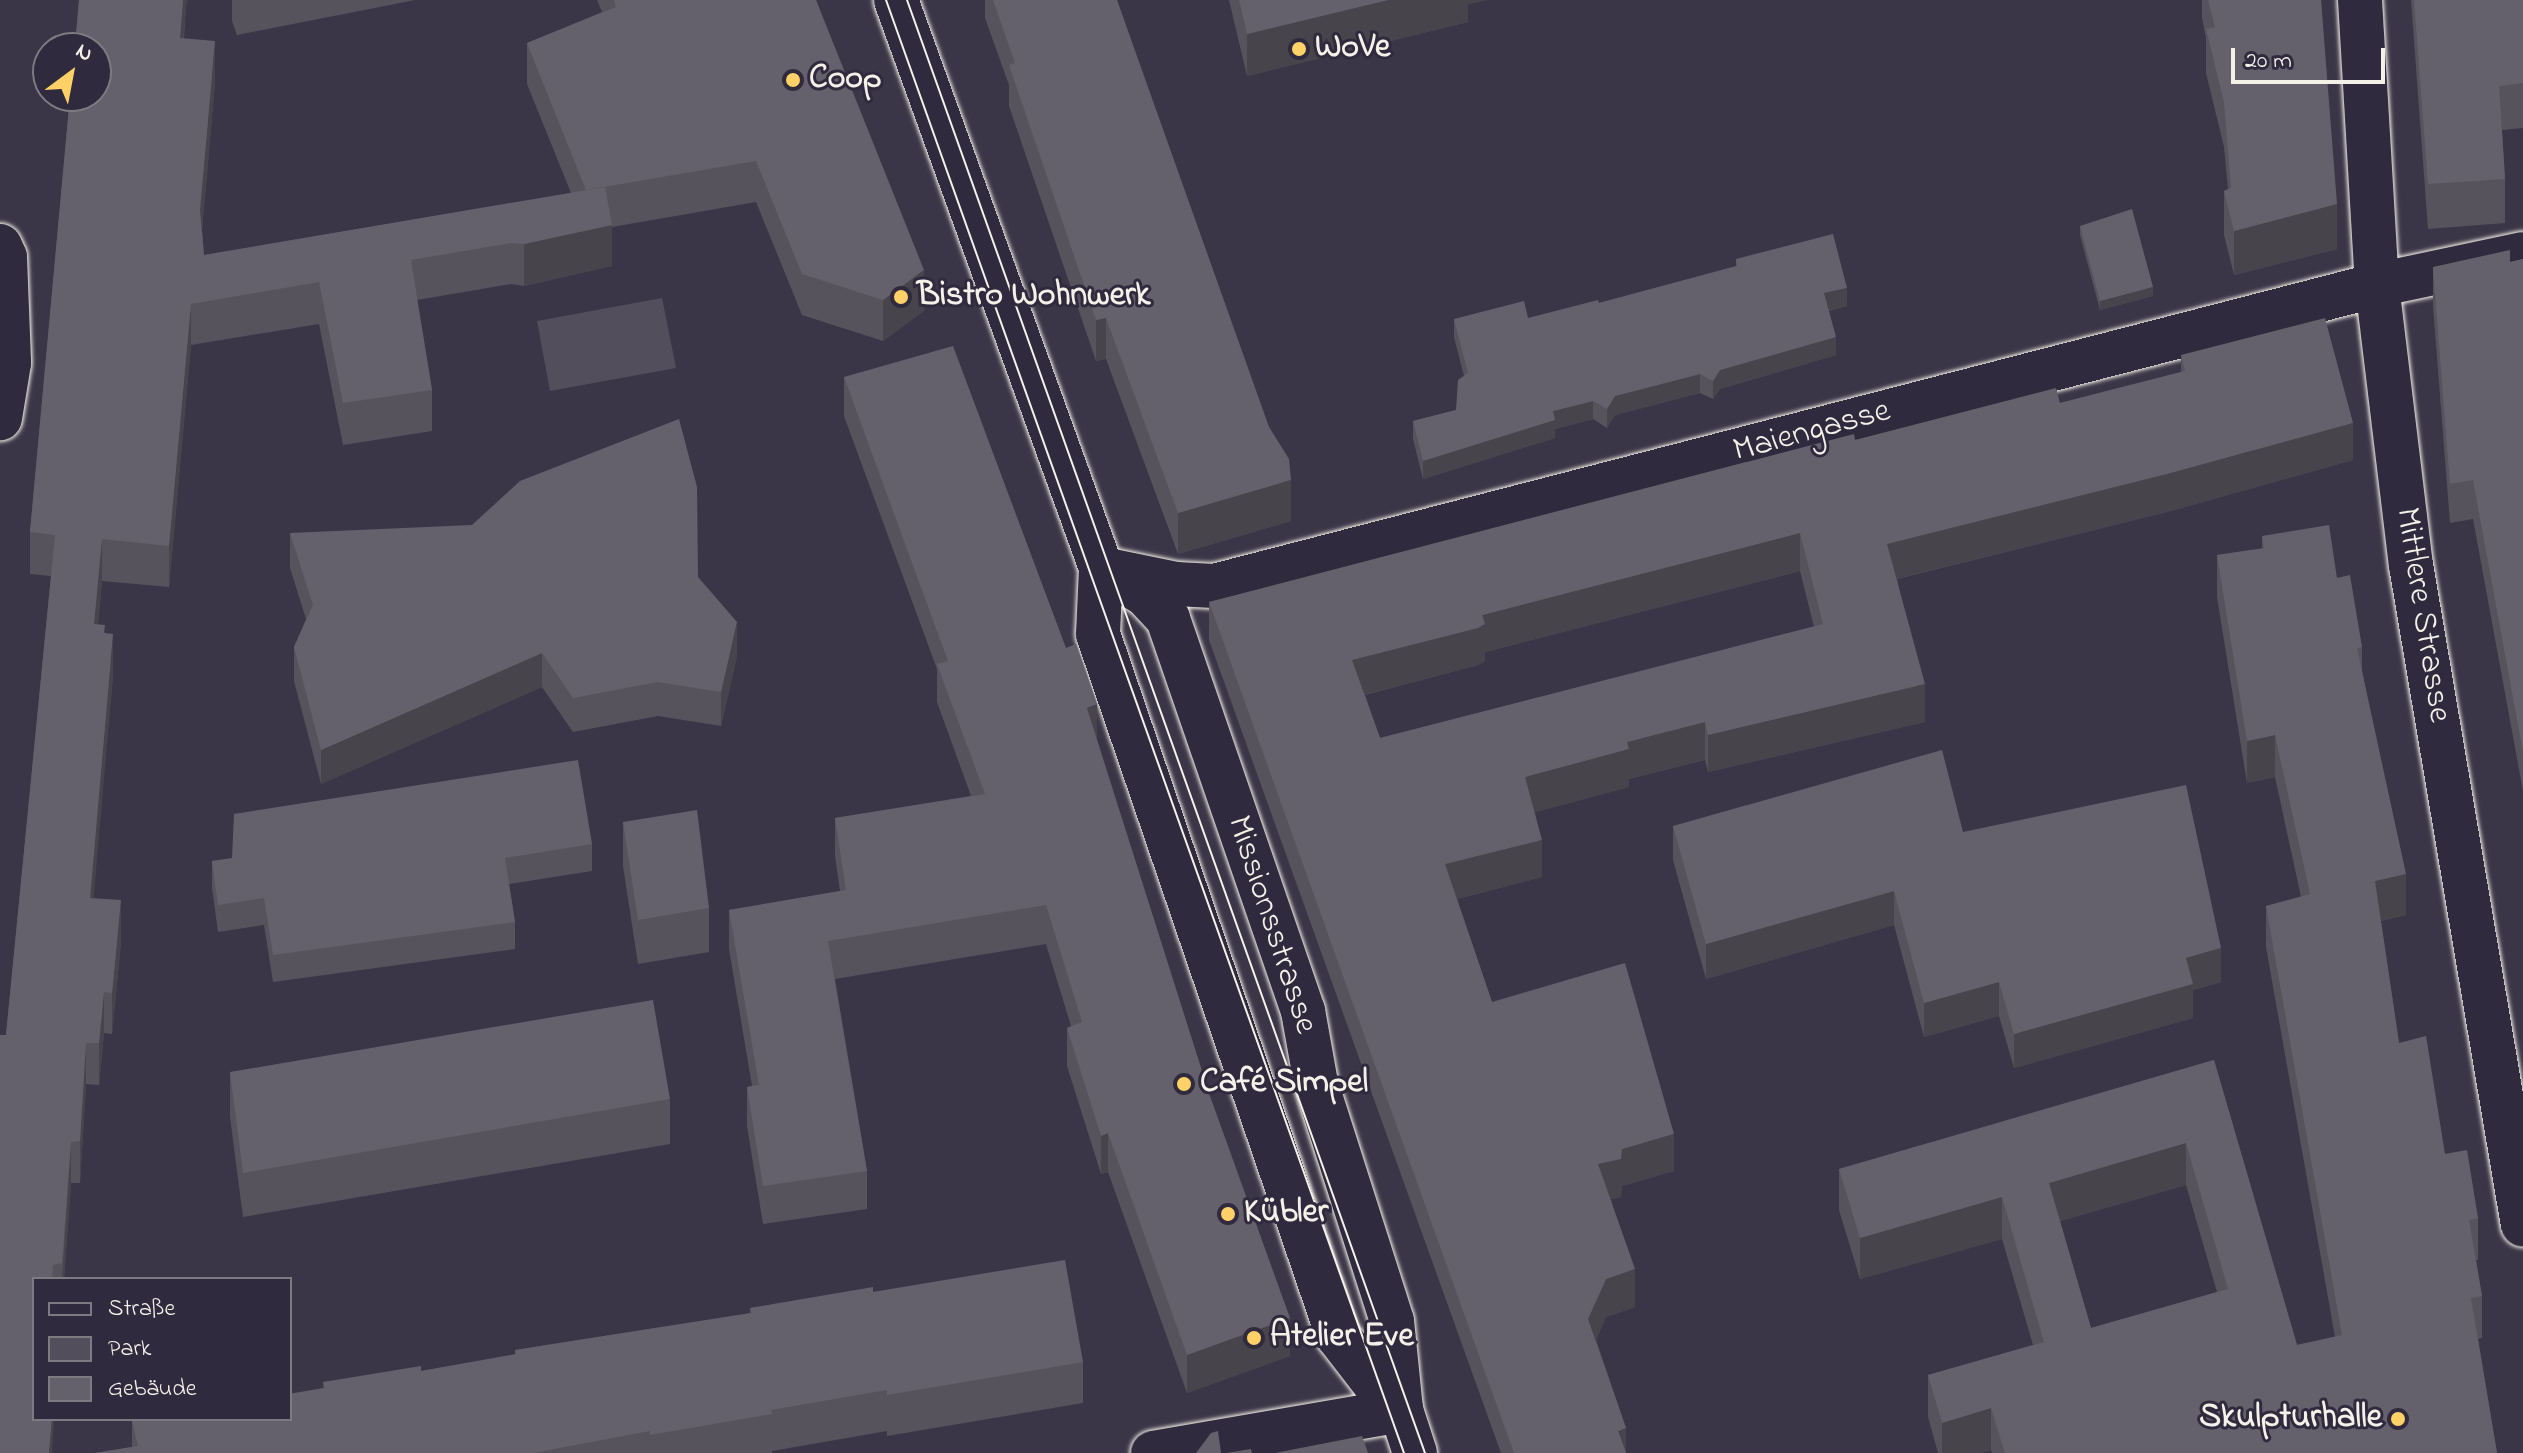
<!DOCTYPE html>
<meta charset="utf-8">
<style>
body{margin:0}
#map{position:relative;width:2523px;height:1453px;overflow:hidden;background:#3b3647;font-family:"Indie Flower",sans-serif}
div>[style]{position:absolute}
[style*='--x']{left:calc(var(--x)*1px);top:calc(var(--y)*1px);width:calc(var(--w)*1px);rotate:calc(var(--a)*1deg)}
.green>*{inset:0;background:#534e5c}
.roads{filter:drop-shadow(0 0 2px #f4f1e8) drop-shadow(0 0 2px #f4f1e8)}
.minor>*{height:44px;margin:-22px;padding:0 22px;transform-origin:22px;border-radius:22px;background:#2f2a3d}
.secondary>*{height:44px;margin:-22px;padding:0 22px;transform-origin:22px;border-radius:22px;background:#2f2a3d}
.tram>*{height:2px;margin:-1px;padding:0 1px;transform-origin:1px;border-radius:1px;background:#f4f1e8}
.wall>*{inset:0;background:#57535d}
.shaded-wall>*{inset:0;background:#47444c}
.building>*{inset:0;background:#65616c}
.dots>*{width:22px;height:22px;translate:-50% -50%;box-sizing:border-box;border:4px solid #2f2a3d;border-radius:50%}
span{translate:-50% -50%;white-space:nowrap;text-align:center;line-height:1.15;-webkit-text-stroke:6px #2f2a3d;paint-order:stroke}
.poi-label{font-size:34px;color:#f4f1e8;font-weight:700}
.left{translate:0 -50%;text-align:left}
.right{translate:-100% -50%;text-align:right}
.street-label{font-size:34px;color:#f4f1e8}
.legend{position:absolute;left:32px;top:1277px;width:260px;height:144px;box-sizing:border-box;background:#2f2a3d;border:2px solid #7e7a81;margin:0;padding:10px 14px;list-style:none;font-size:24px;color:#f4f1e8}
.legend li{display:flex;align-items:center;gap:16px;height:40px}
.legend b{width:40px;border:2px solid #7e7a81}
.north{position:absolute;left:32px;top:32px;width:80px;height:80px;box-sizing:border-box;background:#2f2a3d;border:2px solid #7e7a81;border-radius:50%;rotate:32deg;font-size:22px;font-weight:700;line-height:32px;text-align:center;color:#f4f1e8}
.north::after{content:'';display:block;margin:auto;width:28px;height:36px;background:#ffd166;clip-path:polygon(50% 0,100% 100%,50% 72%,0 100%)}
.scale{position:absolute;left:2231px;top:48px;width:154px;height:36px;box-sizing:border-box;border:4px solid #f4f1e8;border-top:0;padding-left:10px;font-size:24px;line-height:28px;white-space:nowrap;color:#f4f1e8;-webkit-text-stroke:6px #2f2a3d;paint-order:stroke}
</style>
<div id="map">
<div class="green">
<i style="clip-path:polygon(662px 298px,676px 368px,550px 391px,537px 321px)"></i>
</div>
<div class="roads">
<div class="minor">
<i style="--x:2360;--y:0;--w:286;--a:86.6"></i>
<i style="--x:2377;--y:285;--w:282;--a:83.1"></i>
<i style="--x:2411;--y:565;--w:669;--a:80.37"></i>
<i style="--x:0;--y:246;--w:12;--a:66"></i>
<i style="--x:5;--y:257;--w:106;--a:87.8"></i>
<i style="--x:9;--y:363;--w:56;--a:99.3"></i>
<i style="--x:1103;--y:569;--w:75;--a:11.6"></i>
<i style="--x:1176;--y:584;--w:38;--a:3"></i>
<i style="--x:1214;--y:586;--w:1201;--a:-14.51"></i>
<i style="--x:2377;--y:285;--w:149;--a:-12"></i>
<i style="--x:1153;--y:1453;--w:252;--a:-9.8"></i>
</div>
<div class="secondary">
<i style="--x:896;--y:0;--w:604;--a:70.15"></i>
<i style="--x:1101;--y:568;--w:66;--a:92.6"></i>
<i style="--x:1098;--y:634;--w:742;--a:71.13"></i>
<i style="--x:1338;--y:1336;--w:72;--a:52.3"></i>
<i style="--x:1382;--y:1393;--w:25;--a:42"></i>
<i style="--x:1101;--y:568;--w:51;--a:30.6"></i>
<i style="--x:1145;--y:594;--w:34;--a:47"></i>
<i style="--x:1168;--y:619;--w:415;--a:71"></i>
<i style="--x:1303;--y:1011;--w:73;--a:79.8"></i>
<i style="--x:1316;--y:1083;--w:250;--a:72.3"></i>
<i style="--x:1392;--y:1321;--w:89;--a:84.2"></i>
<i style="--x:1401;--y:1410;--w:45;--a:72"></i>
</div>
</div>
<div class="tram">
<i style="--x:886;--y:0;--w:1543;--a:70.38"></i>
<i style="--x:907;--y:0;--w:1543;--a:70.38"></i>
</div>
<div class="wall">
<i style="clip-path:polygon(79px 0,188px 0,186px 5px,184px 38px,215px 83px,202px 230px,204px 255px,571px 193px,527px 84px,527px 43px,602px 12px,597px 0,816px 0,924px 311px,883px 341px,802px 315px,756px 202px,612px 227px,612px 266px,524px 286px,511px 284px,417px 300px,432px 390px,432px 431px,343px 445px,319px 324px,191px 345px,169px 587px,102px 581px,98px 625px,105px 633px,113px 675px,93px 898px,121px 942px,112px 1034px,104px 1033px,99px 1085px,86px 1084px,80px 1183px,71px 1183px,64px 1279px,34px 1279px,6px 1035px,51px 576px,30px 574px,30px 532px)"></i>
<i style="clip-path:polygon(232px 0,415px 0,237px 35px,232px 21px)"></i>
<i style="clip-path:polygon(985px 0,1117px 0,1291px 521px,1178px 554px,1106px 359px,1096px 361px,1009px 106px,1009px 85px,985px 18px)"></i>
<i style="clip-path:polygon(1229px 0,1486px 0,1468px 4px,1468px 22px,1247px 76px)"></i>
<i style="clip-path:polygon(2202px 0,2321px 0,2337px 249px,2234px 275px,2224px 235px,2224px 191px,2228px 189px,2224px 147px,2206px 73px,2206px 38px,2202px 18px)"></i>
<i style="clip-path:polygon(2411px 0,2523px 0,2523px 128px,2502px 130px,2505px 179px,2505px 223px,2428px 229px)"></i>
<i style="clip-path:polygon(2080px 226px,2153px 296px,2100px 310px,2080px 235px)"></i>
<i style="clip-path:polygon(1736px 259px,1847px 306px,1829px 311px,1836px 355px,1720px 389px,1713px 399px,1700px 393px,1615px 415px,1607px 428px,1593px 419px,1555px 429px,1555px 438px,1423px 479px,1413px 439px,1413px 421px,1456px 410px,1464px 376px,1454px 337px,1454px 319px,1528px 318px,1599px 303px,1736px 266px)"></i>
<i style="clip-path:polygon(2523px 259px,2523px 791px,2473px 519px,2450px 523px,2433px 306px,2433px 267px,2510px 262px)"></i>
<i style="clip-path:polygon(evenodd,2181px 355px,2353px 460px,2167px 512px,1897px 579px,1925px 722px,1708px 772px,1705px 760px,1629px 779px,1629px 787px,1535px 812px,1542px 877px,1457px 899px,1492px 1002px,1674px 1171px,1622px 1186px,1621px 1197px,1611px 1199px,1635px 1307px,1606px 1317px,1596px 1340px,1626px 1428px,1626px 1453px,1501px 1453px,1209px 640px,1209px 602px,1855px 440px,2060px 403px,2181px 372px,2181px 355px,1800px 571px,1814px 627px,1380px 738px,1365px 695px,1478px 665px,1485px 661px,1485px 652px,1800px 571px)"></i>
<i style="clip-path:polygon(844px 377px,1097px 742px,1290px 1356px,1187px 1393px,1108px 1172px,1101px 1174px,1067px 1066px,1067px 1028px,1071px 1026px,1046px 944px,835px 979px,867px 1171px,867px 1209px,763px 1224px,747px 1126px,747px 1087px,752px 1086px,729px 949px,729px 910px,840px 891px,835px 856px,835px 818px,971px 796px,937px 702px,937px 669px,844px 416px)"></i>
<i style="clip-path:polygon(290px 533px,698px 577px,737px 656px,721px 726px,658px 716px,573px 732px,542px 687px,321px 784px,294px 681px,294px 647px,306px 619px,290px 568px)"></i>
<i style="clip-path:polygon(evenodd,2262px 536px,2337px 578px,2362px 647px,2362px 670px,2406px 915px,2381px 921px,2399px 1043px,2445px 1154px,2478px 1218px,2478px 1260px,2476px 1260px,2482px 1296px,2482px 1338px,2478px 1339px,2497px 1453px,1992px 1453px,1991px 1450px,1981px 1453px,1938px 1453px,1928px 1417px,1928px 1375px,2033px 1345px,2002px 1239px,1860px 1279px,1839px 1210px,1839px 1169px,2214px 1060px,2297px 1345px,2335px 1337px,2266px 947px,2266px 906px,2301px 897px,2275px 777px,2247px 783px,2217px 597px,2217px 555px,2262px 549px,2262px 536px,2186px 1185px,2217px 1292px,2091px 1328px,2060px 1221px,2186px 1185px)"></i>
<i style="clip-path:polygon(623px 822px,709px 908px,709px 952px,638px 964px,623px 866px)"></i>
<i style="clip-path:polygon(1673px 826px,1963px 832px,2221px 982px,2193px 990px,2193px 1018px,2014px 1068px,1999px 1016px,1924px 1037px,1894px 925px,1706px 979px,1673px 860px)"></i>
<i style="clip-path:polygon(592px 844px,592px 871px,509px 884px,515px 922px,515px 949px,273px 982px,264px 925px,218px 932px,212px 888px,212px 861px)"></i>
<i style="clip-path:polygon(230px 1072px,670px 1099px,670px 1144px,243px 1217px,230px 1117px)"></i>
<i style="clip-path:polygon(873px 1292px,1083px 1362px,1083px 1403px,887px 1436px,887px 1431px,772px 1451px,772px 1453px,95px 1453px,132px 1447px,132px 1421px,323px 1388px,323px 1382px,421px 1371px,515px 1355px,515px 1350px,750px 1313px,750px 1308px)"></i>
</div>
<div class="shaded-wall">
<i style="clip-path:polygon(183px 0,188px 0,186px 5px,180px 79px,180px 38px)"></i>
<i style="clip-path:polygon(1388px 0,1486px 0,1468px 4px,1468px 22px,1247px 76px,1247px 34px)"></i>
<i style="clip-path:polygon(215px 41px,215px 83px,200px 252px,200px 210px)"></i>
<i style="clip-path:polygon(2337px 204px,2337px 249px,2234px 275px,2234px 231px)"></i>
<i style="clip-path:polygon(612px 225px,612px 266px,524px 286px,524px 244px)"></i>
<i style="clip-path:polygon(924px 270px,924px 311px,883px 341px,883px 300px)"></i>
<i style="clip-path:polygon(2153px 287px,2153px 296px,2100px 310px,2100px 301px)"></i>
<i style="clip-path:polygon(1847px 288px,1847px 306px,1824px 312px,1824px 293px)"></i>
<i style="clip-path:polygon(191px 304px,191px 345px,169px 587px,169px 546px)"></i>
<i style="clip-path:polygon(1106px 318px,1106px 359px,1096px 361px,1096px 320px)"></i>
<i style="clip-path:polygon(1836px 337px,1836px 355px,1720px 389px,1713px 399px,1713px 381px,1720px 370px)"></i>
<i style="clip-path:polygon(1700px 374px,1700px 393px,1615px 415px,1607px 428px,1607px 409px,1615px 396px)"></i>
<i style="clip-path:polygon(1593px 401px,1593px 419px,1555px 429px,1555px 438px,1423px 479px,1423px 461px,1553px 411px)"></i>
<i style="clip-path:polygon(2353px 423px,2353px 460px,2167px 512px,1887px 581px,1887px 544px)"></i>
<i style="clip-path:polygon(1291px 480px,1291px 521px,1178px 554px,1178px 513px)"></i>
<i style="clip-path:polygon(1800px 533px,1800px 571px,1485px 652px,1485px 661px,1478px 665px,1352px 698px,1352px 660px,1482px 615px)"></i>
<i style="clip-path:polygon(102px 539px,102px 581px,94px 666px,94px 624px)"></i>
<i style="clip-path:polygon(737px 622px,737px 656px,721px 726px,721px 692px)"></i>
<i style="clip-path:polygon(113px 634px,113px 675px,90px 939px,90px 898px)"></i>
<i style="clip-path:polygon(542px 653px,542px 687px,321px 784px,321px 750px)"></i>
<i style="clip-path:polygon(1925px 684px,1925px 722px,1708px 772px,1708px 735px)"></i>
<i style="clip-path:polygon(1097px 704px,1097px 742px,1087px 708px)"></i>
<i style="clip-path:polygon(1705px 722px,1705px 760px,1629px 779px,1629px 787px,1525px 815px,1525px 777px,1627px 742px)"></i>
<i style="clip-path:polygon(2275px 735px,2275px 777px,2247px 783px,2247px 741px)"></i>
<i style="clip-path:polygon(1542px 840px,1542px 877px,1445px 902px,1445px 864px)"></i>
<i style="clip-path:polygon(2406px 874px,2406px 915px,2375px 922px,2375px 881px)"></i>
<i style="clip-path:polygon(1894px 891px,1894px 925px,1706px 979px,1706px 944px)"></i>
<i style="clip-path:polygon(121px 900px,121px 942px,112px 1034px,112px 993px)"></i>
<i style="clip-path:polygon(2221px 948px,2221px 982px,2193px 990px,2193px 1018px,2014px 1068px,2014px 1034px,2186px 958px)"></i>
<i style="clip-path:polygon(1999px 982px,1999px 1016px,1924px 1037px,1924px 1003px)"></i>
<i style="clip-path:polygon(104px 992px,104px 1033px,99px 1085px,99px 1043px)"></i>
<i style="clip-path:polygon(86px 1043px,86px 1084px,80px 1183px,80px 1141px)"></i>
<i style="clip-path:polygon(1108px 1133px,1108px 1172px,1101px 1174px,1101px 1136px)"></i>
<i style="clip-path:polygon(1674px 1134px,1674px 1171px,1622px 1186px,1621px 1197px,1598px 1202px,1598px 1164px,1622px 1149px)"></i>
<i style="clip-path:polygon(71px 1142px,71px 1183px,64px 1279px,62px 1279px)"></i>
<i style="clip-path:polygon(2186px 1143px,2186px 1185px,2049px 1224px,2049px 1183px)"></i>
<i style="clip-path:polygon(2002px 1197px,2002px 1239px,1860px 1279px,1860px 1238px)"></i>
<i style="clip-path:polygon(1635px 1269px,1635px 1307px,1606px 1317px,1588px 1357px,1588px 1319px,1606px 1279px)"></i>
<i style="clip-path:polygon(1290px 1318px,1290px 1356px,1187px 1393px,1187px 1355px)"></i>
<i style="clip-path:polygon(1991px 1408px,1991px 1450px,1981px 1453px,1942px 1453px,1942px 1423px)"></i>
<i style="clip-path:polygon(52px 1419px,54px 1419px,52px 1453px,49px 1453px)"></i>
<i style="clip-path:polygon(1626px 1428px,1626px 1453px,1618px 1431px)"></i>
</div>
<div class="building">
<i style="clip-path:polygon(79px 0,183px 0,180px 38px,215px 41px,200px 210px,204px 255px,605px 187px,612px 225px,524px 244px,511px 243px,411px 260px,432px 390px,343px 403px,319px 282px,191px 304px,169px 546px,102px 539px,94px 624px,105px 625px,104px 633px,113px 634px,90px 898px,121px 900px,112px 993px,104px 992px,99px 1043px,86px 1043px,80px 1141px,71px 1142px,62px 1263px,53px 1265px,52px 1279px,34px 1279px,34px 1419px,52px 1419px,49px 1453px,0 1453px,0 1035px,6px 1035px,55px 535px,30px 532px,70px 96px,96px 96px,96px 48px,75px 48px)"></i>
<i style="clip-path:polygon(614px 0,816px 0,924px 270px,883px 300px,802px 274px,756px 161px,586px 190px,527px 43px,616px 7px)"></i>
<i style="clip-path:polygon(993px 0,1117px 0,1269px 427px,1289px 459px,1291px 480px,1178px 513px,1106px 318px,1096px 320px,1009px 65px,1015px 63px)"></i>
<i style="clip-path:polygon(1239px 0,1388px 0,1247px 34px)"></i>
<i style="clip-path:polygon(2208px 0,2321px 0,2337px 204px,2234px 231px,2224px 191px,2231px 188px,2224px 102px,2206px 29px,2215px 27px)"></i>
<i style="clip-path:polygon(2414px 0,2523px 0,2523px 83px,2499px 86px,2505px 179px,2428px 184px)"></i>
<i style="clip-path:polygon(2132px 209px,2153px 287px,2100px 301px,2080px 226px)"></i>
<i style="clip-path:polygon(1833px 234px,1847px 288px,1824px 293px,1836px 337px,1720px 370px,1713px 381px,1700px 374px,1615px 396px,1607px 409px,1593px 401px,1553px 411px,1555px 420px,1423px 461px,1413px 421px,1456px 410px,1458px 380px,1468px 373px,1454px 319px,1524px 301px,1528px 318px,1598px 300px,1599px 303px,1737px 266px,1736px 259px)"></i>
<i style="clip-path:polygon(2510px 250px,2510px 262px,2523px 259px,2523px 752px,2473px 480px,2450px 484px,2433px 267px)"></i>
<i style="clip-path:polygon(evenodd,2325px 318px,2353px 423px,2167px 474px,1887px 544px,1925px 684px,1708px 735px,1705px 722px,1627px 742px,1629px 749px,1525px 777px,1542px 840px,1445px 864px,1492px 1002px,1625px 963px,1674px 1134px,1622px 1149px,1621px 1159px,1598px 1164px,1635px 1269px,1606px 1279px,1588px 1319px,1626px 1428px,1618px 1431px,1626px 1453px,1514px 1453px,1209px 602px,1854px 434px,1855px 440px,2056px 388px,2060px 403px,2185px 371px,2181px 355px,2325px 318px,1800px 533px,1823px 624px,1380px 738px,1352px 660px,1478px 628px,1485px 624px,1482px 615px,1800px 533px)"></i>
<i style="clip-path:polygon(953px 346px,1066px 648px,1076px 644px,1097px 704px,1087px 708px,1210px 1096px,1290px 1318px,1187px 1355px,1108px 1133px,1101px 1136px,1067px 1028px,1082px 1022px,1046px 905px,828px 941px,867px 1171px,763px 1186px,747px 1087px,759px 1085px,729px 910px,846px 890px,835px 818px,985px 794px,937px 664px,948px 661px,844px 377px)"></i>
<i style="clip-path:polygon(679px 419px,697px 487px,698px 577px,737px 622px,721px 692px,658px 682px,573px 698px,542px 653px,321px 750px,294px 647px,313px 605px,290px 533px,472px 525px,520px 481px)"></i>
<i style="clip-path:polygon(evenodd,2329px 525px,2337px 578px,2350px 575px,2362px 647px,2357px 648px,2406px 874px,2375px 881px,2399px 1043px,2426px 1036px,2445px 1154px,2467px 1150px,2478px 1218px,2469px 1220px,2482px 1296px,2471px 1298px,2497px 1453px,2005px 1453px,1991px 1408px,1942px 1423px,1928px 1375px,2044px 1342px,2002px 1197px,1860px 1238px,1839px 1169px,2214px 1060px,2297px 1345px,2342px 1335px,2266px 906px,2310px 894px,2275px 735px,2247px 741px,2217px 555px,2264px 548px,2262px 536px,2329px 525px,2186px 1143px,2228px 1289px,2091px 1328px,2049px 1183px,2186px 1143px)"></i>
<i style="clip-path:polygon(1942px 750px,1963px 832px,2186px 785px,2221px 948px,2186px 958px,2193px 984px,2014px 1034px,1999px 982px,1924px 1003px,1894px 891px,1706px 944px,1673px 826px)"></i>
<i style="clip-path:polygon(578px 760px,592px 844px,505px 858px,515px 922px,273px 955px,264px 898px,218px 905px,212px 861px,232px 858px,234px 814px)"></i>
<i style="clip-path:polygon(697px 810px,709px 908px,638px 920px,623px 822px)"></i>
<i style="clip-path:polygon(653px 1000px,670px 1099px,243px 1173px,230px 1072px)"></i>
<i style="clip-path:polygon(1065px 1260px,1083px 1362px,887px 1395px,887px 1390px,771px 1410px,772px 1414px,650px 1435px,650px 1431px,533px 1453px,95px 1453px,138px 1446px,132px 1421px,145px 1419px,290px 1419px,290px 1394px,325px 1388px,323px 1382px,421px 1366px,421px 1371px,516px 1354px,515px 1350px,752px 1313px,750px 1308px,873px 1287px,873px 1292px)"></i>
<i style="clip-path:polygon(1218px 1431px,1221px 1453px,1196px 1453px,1211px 1433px)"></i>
<i style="clip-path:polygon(1362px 1436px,1368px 1453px,1275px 1453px)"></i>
<i style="clip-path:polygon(1251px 1449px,1252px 1453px,1226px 1453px)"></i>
</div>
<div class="dots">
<i style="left:1299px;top:49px;background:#ffd166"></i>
<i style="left:793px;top:80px;background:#ffd166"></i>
<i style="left:901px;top:297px;background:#ffd166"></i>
<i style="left:1184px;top:1084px;background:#ffd166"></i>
<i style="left:1228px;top:1214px;background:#ffd166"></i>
<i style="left:1254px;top:1338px;background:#ffd166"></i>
<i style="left:2398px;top:1419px;background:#ffd166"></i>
</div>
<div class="poi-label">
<span class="left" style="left:1315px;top:49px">WoVe</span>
<span class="left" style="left:809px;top:80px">Coop</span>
<span class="left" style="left:917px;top:297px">Bistro Wohnwerk</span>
<span class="left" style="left:1200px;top:1084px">Café Simpel</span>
<span class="left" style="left:1244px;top:1214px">Kübler</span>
<span class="left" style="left:1270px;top:1338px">Atelier Eve</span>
<span class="right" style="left:2382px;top:1419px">Skulpturhalle</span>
</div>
<div class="street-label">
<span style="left:1812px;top:432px;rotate:-15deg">Maiengasse</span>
<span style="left:2422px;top:615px;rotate:81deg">Mittlere Strasse</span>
<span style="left:1271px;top:925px;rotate:72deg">Missionsstrasse</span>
</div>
<ul class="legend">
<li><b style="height:10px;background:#2f2a3d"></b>Straße</li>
<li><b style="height:22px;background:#534e5c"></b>Park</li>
<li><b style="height:22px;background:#65616c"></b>Gebäude</li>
</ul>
<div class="north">N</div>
<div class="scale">20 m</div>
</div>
